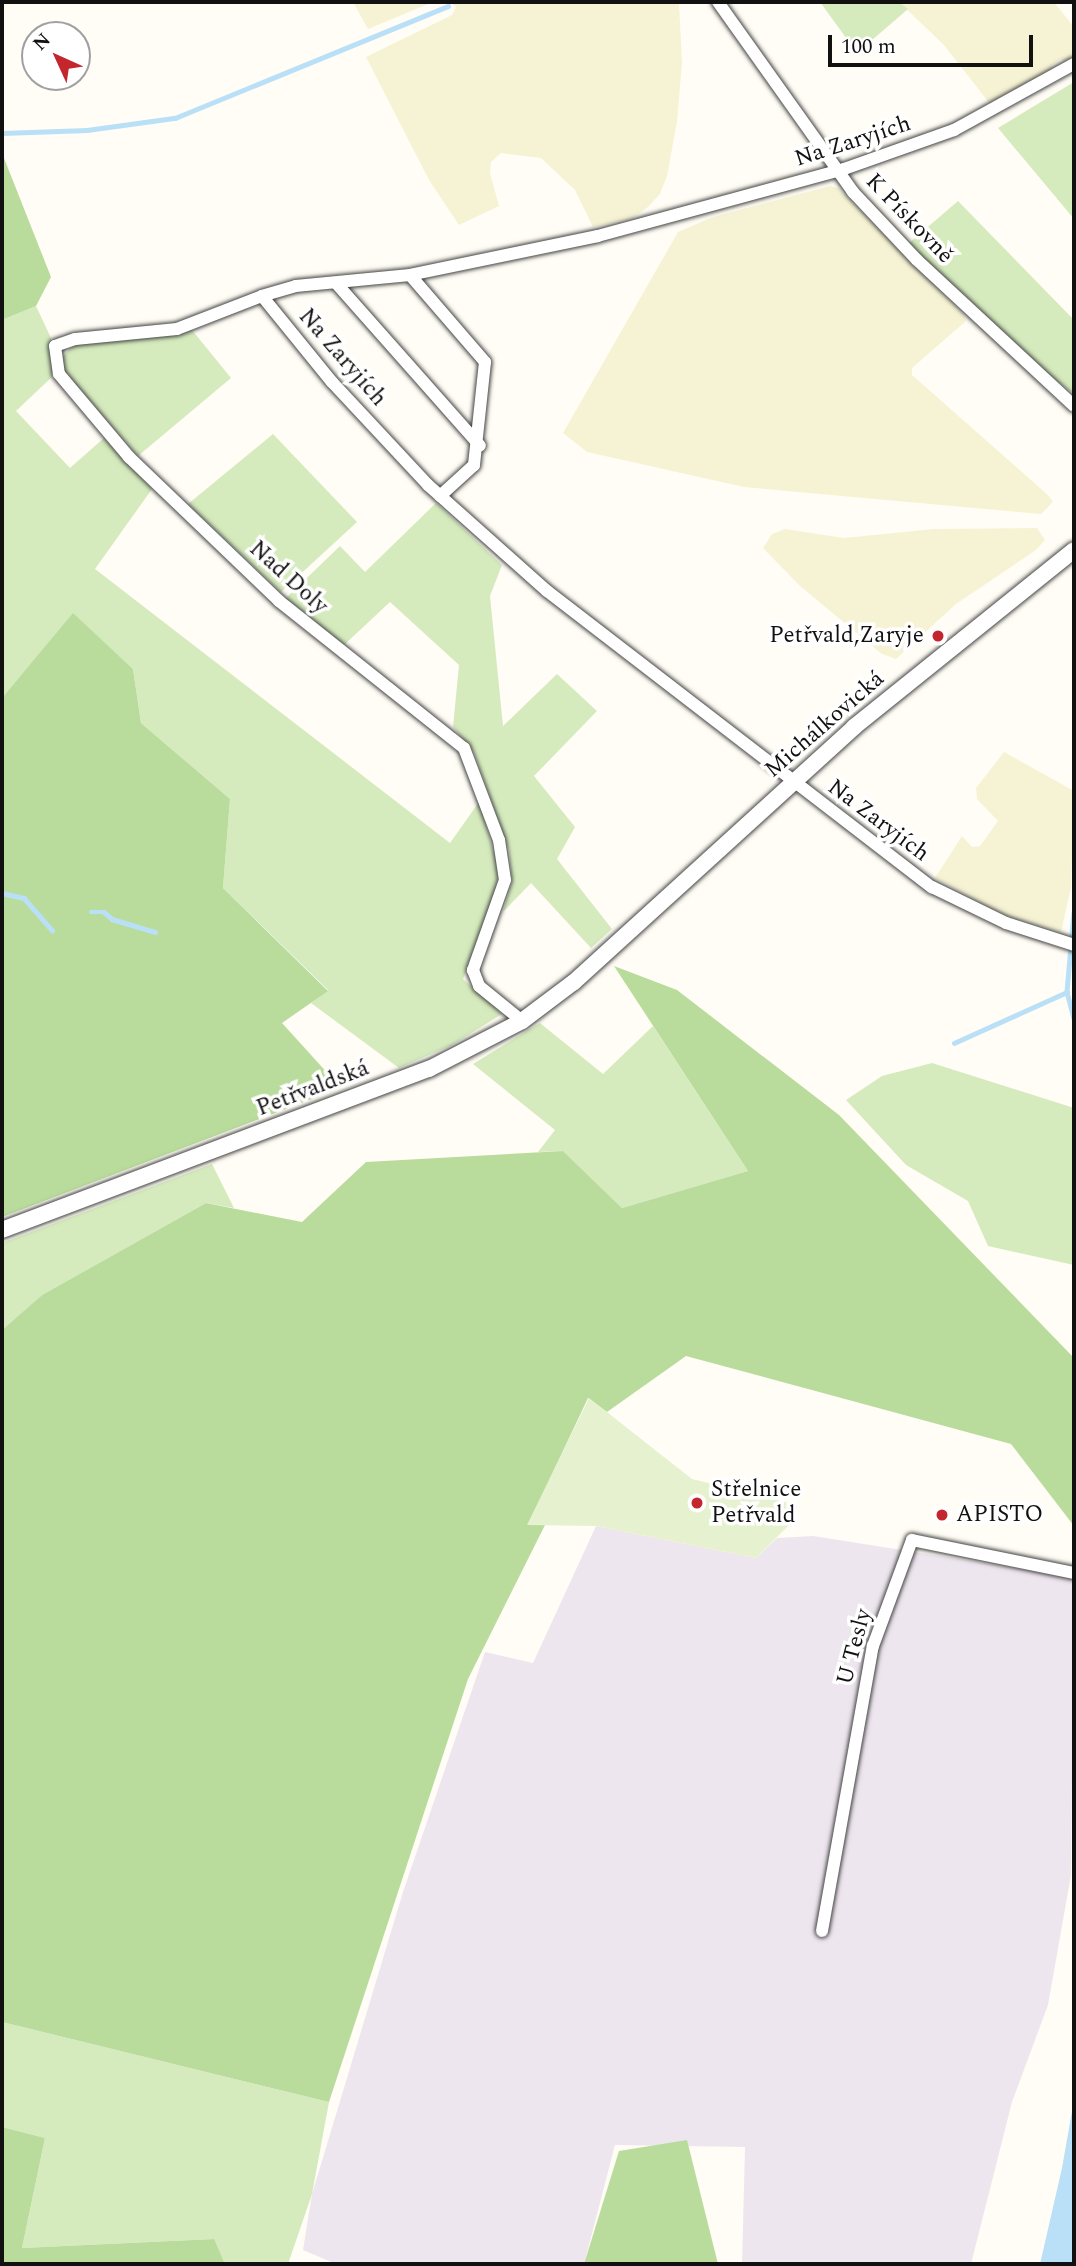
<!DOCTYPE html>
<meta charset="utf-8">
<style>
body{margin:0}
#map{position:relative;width:1076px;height:2266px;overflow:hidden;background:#fffdf5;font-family:Spectral,serif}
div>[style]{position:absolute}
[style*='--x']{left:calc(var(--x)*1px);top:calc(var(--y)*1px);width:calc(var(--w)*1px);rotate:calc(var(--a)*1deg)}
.industrial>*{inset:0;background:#eee6ef}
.farmland>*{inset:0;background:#f6f3d4}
.green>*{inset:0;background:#d5ebbd}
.forest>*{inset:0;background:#b9dc9c}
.pitch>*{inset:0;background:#e6f2cf}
.water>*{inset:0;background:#b9e0f7}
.stream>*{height:4.5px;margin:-2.25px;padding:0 2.25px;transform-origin:2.25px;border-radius:2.25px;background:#b9e0f7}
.roads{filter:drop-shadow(0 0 2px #444) drop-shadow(0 0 2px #444)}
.minor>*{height:12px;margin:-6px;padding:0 6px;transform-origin:6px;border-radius:6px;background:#fff}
.tertiary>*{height:16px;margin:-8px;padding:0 8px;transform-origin:8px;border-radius:8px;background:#fff}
.dots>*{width:19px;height:19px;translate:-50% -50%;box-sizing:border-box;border:4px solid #fff;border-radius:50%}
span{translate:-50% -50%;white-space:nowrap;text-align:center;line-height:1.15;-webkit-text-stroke:7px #fff;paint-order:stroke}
.street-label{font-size:23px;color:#111}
.poi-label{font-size:23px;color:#111}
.right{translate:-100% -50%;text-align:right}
.left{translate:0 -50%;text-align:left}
.frame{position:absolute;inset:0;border:4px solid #111;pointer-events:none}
.north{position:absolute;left:21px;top:21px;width:70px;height:70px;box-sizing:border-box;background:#fff;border:2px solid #a0a0a0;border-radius:50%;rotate:315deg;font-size:19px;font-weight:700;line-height:28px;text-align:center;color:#111}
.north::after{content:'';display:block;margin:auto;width:24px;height:32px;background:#c4262e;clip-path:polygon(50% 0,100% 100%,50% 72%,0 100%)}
.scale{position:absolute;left:828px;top:35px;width:205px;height:32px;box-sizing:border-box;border:4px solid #111;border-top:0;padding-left:9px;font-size:21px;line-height:24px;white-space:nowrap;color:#111;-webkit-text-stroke:5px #fff;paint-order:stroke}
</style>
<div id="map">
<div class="industrial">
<i style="clip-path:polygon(596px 1526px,756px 1558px,777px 1538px,813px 1536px,1074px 1577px,1071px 1875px,1048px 2005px,1012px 2102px,971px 2264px,742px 2264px,745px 2147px,615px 2145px,584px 2264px,336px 2264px,303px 2250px,312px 2194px,403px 1892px,485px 1652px,533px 1663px)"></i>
</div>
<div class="farmland">
<i style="clip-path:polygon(353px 2px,433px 2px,368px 29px)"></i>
<i style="clip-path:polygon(451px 2px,679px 2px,682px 63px,677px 122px,667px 176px,660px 194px,648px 207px,633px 218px,593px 227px,575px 190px,541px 158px,501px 153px,491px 162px,490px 173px,499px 206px,459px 225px,429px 180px,366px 57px,452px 15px,456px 7px)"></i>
<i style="clip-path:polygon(899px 2px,1054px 2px,1074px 27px,1074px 65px,1069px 68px,1061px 59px,1051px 66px,1057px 76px,994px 109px,944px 45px)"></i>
<i style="clip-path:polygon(830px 186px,838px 188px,963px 314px,966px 321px,912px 368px,912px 375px,1049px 496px,1053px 502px,1041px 514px,744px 487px,587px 452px,563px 433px,678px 232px,713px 217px)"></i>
<i style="clip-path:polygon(1037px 528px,1045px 540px,1036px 550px,956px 604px,896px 659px,882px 654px,800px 586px,763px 548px,772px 534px,785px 529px,844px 538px,934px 529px)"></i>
<i style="clip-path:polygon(1004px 752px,1074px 791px,1071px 888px,1061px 932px,1002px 914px,935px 878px,962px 836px,972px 847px,980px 846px,998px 821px,977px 799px,976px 788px)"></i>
</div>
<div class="green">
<i style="clip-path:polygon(820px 2px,899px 2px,908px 9px,857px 53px)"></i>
<i style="clip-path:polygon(1074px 82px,1074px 219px,998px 128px)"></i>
<i style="clip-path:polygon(958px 201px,1074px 320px,1074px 394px,1034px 363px,908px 244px)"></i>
<i style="clip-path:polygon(36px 306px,51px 338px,54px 375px,16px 411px,70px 468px,104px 438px,152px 489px,95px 569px,450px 843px,479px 802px,499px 870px,491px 910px,463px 979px,502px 1014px,452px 1045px,399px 1068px,311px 1003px,328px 990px,223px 888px,230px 799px,141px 723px,133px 669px,73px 614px,2px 698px,2px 320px)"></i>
<i style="clip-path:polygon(192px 330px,231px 378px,138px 456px,64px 371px,62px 357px,74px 345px)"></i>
<i style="clip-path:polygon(273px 434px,357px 522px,281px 592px,188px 504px)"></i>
<i style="clip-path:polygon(436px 503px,502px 565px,490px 596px,503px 726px,557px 674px,597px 711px,534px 776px,575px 827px,557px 859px,612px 929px,591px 948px,531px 883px,503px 912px,512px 882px,509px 850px,474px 752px,453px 727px,459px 665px,390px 602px,344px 645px,286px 598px,340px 546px,365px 572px)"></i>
<i style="clip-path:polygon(540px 1023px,603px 1074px,653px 1026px,748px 1171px,622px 1208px,563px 1151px,538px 1152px,555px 1130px,473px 1064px)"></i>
<i style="clip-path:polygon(932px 1063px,1074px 1108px,1074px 1265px,988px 1246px,968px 1201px,906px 1165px,846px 1100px,882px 1076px)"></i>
<i style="clip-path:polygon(212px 1164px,234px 1208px,206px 1203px,42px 1295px,2px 1330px,2px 1243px)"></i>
<i style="clip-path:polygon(2px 2022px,329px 2102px,312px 2194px,288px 2264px,225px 2264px,213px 2239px,22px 2248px,45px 2138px,2px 2127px)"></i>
</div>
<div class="forest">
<i style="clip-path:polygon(2px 153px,51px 277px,36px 306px,2px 320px)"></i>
<i style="clip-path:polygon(73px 613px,133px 669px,141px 723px,230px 799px,223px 888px,328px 991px,282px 1023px,341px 1088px,2px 1217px,2px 698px)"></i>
<i style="clip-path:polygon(614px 966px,677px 990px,839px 1115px,1074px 1358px,1074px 1526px,1011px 1444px,686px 1356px,607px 1412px,588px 1398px,528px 1525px,545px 1525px,468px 1679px,329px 2102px,2px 2022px,2px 1330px,42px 1295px,206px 1203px,302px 1222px,366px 1162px,563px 1151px,622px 1208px,748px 1171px)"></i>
<i style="clip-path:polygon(2px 2127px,45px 2138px,22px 2248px,214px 2239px,225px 2264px,2px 2264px)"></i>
<i style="clip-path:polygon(687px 2140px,718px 2264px,584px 2264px,619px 2151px)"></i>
</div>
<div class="pitch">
<i style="clip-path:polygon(589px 1398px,692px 1479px,797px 1505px,794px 1520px,756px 1558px,596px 1526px,527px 1525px)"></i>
</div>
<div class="water">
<i style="clip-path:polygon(1074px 2100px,1074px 2264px,1040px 2264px,1062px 2168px)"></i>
</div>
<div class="stream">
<i style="--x:2;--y:133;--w:85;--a:-2"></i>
<i style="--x:87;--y:130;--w:89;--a:-7.8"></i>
<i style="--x:175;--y:118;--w:295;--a:-22.3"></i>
<i style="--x:2;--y:893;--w:23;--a:13"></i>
<i style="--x:24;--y:898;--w:43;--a:48.8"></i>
<i style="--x:91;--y:912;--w:13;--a:0"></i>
<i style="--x:104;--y:912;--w:11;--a:41"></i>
<i style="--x:112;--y:919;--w:45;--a:16.8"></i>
<i style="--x:1074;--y:913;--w:79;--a:95.1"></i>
<i style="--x:1067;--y:992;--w:28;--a:75"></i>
<i style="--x:954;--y:1043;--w:124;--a:-24.3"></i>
</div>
<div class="roads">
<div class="minor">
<i style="--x:718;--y:2;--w:233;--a:54.6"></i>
<i style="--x:853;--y:192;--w:93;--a:46.7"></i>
<i style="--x:917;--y:260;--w:214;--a:42.9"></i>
<i style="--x:1074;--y:64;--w:137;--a:151.2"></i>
<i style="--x:954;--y:130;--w:117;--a:160.5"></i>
<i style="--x:844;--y:169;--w:255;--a:164.8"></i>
<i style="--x:598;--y:236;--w:192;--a:168.3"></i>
<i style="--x:410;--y:275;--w:115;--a:174.5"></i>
<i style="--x:296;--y:286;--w:35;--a:164"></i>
<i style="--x:262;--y:296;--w:111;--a:50.9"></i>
<i style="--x:332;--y:382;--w:141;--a:47"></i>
<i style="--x:428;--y:485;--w:159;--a:41.7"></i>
<i style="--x:547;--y:591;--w:486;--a:37.6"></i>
<i style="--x:932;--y:887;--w:82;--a:25.9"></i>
<i style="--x:1006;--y:923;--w:71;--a:17.9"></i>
<i style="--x:410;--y:275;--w:115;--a:49.2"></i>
<i style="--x:485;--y:362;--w:104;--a:96.1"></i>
<i style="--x:474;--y:465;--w:46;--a:137.6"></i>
<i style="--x:336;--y:283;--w:217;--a:48.5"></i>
<i style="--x:262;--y:296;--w:91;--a:158.8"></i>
<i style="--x:177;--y:329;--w:102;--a:174.4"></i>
<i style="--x:75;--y:339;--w:21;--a:161"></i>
<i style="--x:55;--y:346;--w:28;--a:82"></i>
<i style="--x:59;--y:374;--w:109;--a:49.9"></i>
<i style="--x:129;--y:457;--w:208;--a:43.8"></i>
<i style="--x:279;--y:601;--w:236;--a:38.5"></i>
<i style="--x:464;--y:748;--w:98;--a:69.2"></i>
<i style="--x:499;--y:840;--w:40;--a:81.5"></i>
<i style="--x:505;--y:880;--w:96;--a:109.6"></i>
<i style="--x:473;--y:970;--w:17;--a:69"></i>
<i style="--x:479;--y:986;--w:55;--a:39.1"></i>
<i style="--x:822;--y:1931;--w:290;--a:-79.9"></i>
<i style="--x:873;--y:1646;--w:113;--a:-69.8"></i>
<i style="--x:912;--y:1540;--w:165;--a:11.5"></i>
</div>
<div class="tertiary">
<i style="--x:2;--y:1230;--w:456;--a:-20.7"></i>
<i style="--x:429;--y:1069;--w:105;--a:-27.3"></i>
<i style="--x:522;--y:1021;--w:65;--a:-36.9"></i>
<i style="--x:574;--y:982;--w:379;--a:-42.3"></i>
<i style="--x:854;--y:727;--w:282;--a:-38.8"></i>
</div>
</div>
<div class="dots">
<i style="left:938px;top:636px;background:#c4262e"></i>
<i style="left:697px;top:1503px;background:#c4262e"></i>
<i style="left:942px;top:1515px;background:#c4262e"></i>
</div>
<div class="street-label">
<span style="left:853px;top:142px;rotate:-18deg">Na Zaryjích</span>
<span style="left:909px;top:219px;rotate:46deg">K Pískovně</span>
<span style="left:342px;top:358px;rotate:49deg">Na Zaryjích</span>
<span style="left:288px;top:578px;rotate:42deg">Nad Doly</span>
<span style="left:825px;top:725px;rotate:-41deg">Michálkovická</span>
<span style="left:878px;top:821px;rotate:37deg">Na Zaryjích</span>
<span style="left:313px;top:1089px;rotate:-21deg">Petřvaldská</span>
<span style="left:855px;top:1647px;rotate:-75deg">U Tesly</span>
</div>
<div class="poi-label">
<span class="right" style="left:924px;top:636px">Petřvald,Zaryje</span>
<span class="left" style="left:711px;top:1503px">Střelnice<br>Petřvald</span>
<span class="left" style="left:956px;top:1515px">APISTO</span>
</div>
<div class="frame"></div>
<div class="north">N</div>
<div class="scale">100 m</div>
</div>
